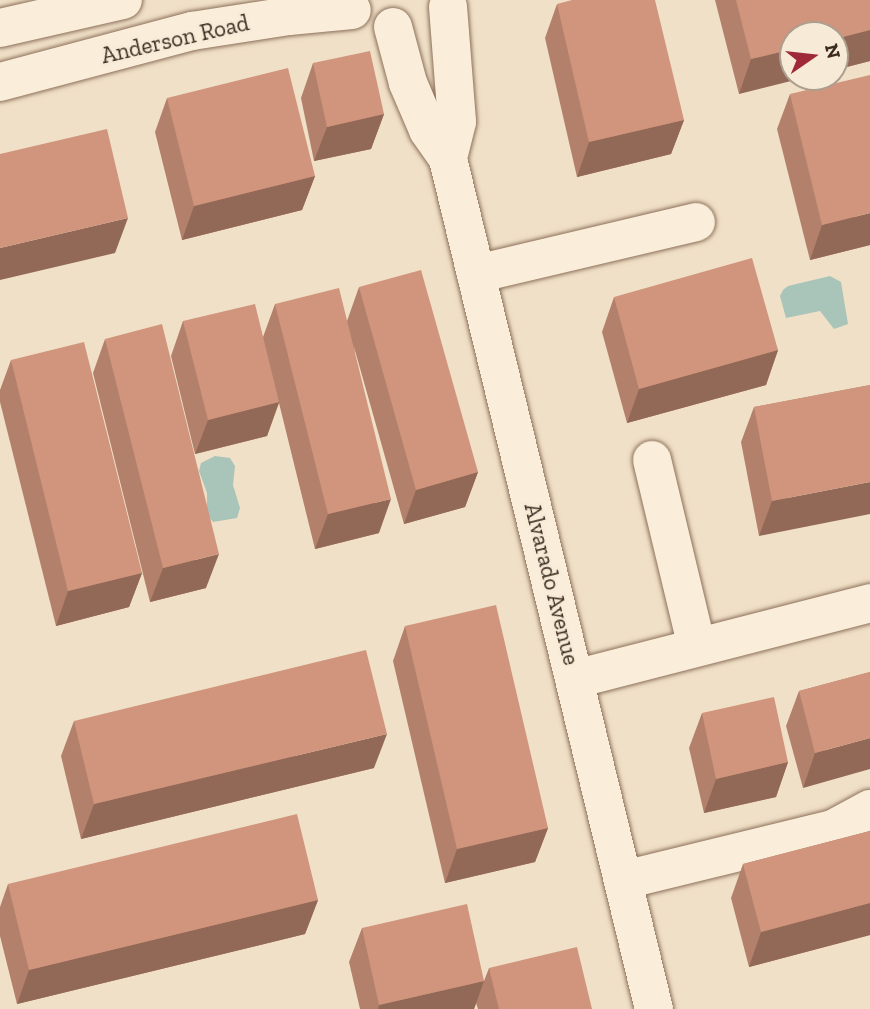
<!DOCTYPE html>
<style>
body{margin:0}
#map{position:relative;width:870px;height:1009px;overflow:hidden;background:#f0e0c7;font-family:"Zilla Slab",serif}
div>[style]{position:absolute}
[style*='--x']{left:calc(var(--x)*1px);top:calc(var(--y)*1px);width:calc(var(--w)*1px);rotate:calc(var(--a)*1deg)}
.water>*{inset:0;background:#a9c4b9}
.roads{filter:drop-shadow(0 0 2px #8d705b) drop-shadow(0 0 2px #8d705b)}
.minor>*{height:38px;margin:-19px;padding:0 19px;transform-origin:19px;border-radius:19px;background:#faeedb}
.wall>*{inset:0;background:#b3806b}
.shaded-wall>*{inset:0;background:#926857}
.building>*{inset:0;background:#d0957c}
span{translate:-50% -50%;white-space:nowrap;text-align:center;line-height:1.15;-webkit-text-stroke:5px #f7ebd7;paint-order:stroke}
.street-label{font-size:23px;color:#3d2b20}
.north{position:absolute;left:779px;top:21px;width:70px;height:70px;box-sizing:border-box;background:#f7ebd7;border:2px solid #ad9e8e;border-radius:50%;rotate:76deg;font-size:19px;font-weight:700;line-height:28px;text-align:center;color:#3d2b20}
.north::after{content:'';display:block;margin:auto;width:24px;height:32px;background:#9f2937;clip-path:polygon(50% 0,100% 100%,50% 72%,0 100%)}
</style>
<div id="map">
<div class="water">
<i style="clip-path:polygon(830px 276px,841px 282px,848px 324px,834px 329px,820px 311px,786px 318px,780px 296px,783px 290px,788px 286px)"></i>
<i style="clip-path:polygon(215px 456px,230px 458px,235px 466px,233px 485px,240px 508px,237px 518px,213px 522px,207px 515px,207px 493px,199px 471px,201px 463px)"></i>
</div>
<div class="roads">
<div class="minor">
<i style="--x:448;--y:7;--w:115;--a:85.5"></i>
<i style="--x:457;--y:122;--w:38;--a:104"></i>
<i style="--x:393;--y:27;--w:58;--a:75"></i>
<i style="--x:408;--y:83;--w:51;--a:66.9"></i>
<i style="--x:428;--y:130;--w:35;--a:55"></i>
<i style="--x:448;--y:159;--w:875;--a:76.38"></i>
<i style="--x:0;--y:28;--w:126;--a:-12.8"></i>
<i style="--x:0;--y:82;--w:199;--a:-14.9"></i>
<i style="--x:192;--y:31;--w:98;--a:-8.8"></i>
<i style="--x:289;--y:16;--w:63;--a:-5.4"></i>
<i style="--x:476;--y:274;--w:226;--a:-13.3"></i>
<i style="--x:652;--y:460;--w:192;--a:76.5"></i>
<i style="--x:575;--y:679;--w:305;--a:-14.4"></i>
<i style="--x:624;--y:880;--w:215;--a:-13.7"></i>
<i style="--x:833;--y:829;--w:42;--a:-28.4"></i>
</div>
</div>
<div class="wall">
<i style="clip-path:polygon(715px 0,870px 0,870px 61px,835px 70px,835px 35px,739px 94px)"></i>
<i style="clip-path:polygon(557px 4px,684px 120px,671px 154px,577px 177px,545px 38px)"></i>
<i style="clip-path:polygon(313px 63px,384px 114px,371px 149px,314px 161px,301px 98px)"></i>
<i style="clip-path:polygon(790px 94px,870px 245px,810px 260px,777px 129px)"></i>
<i style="clip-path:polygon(167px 98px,315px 176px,302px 210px,182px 240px,155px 132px)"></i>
<i style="clip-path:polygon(359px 287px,478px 472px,465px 507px,404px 524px,354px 347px,379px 533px,315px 549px,279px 403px,267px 436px,195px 454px,171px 356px,183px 321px,263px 337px,275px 304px,347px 321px)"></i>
<i style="clip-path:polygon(614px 297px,778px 350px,766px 385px,627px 423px,602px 332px)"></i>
<i style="clip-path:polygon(105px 339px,206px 588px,150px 602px,93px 373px)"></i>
<i style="clip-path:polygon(11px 360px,142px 573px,129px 607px,56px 626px,0 402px,0 390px)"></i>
<i style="clip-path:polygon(870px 385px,759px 536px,741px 442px,754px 407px)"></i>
<i style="clip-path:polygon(405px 626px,548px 828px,535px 862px,445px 883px,393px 661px)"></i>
<i style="clip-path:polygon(870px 672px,803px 788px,786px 726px,799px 691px)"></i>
<i style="clip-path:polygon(702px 713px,788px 762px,776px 797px,704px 813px,689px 748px)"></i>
<i style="clip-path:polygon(74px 721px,374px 768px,81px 839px,61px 756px)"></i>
<i style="clip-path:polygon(870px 831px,870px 935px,749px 967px,731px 898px,743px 864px)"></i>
<i style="clip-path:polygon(8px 884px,318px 900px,305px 934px,17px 1004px,0 936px,0 907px)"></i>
<i style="clip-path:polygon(362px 928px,484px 981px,489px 968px,592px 1009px,478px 1009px,476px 1003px,474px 1009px,360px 1009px,349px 962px)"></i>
</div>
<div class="shaded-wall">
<i style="clip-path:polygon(870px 30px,870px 61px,835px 70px,835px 39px)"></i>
<i style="clip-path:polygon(793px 49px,793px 77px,807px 77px,739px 94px,751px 59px)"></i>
<i style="clip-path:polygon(384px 114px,371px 149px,314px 161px,327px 127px)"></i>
<i style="clip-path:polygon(684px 120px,671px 154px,577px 177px,589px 142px)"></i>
<i style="clip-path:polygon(315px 176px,302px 210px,182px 240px,194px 206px)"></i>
<i style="clip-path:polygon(870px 213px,870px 245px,810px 260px,822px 225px)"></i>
<i style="clip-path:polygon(128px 218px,115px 253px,0 280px,0 248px)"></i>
<i style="clip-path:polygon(778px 350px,766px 385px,627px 423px,639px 389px)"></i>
<i style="clip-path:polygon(279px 402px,267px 436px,195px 454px,208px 420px)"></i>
<i style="clip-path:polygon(478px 472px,465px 507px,404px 524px,416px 490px)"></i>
<i style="clip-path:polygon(870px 482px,870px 514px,759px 536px,772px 501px)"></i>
<i style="clip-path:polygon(391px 499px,379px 533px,315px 549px,328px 514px)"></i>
<i style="clip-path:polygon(219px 554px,206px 588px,150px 602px,163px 568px)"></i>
<i style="clip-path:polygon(142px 573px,129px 607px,56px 626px,68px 591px)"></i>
<i style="clip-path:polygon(387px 734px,374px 768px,81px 839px,94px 804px)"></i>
<i style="clip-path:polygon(870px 738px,870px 769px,803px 788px,815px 753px)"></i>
<i style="clip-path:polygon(788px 762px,776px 797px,704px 813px,716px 779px)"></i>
<i style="clip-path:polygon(548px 828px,535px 862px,445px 883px,457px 849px)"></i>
<i style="clip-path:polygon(318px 900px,305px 934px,17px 1004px,29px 970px)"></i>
<i style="clip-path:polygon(870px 903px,870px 935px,749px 967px,761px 932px)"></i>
<i style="clip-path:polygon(484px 981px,474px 1009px,378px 1009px,379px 1005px)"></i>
</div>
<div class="building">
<i style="clip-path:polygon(572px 0,655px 0,684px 120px,589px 142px,557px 4px)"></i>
<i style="clip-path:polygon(736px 0,870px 0,870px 30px,835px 39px,835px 35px,793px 35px,793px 49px,751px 59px)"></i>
<i style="clip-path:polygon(370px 51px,384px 114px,327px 127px,313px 63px)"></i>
<i style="clip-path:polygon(288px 68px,315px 176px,194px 206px,167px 98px)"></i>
<i style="clip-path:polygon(870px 75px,870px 213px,822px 225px,790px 94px)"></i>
<i style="clip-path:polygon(107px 129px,128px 218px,0 248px,0 154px)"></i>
<i style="clip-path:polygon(752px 258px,778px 350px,639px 389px,614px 297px)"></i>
<i style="clip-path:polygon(421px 270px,478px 472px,416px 490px,359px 287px)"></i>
<i style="clip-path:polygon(339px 288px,391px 499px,328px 514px,275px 304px)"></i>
<i style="clip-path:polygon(255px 304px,279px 402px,208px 420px,183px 321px)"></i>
<i style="clip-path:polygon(162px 324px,219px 554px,163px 568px,105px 339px)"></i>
<i style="clip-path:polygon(84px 342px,142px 573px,68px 591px,11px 360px)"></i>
<i style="clip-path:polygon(870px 385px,870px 482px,772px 501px,754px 407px)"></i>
<i style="clip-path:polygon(496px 605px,548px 828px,457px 849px,405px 626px)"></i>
<i style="clip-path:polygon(366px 650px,387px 734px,94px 804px,74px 721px)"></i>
<i style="clip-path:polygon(870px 672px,870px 738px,815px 753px,799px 691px)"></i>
<i style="clip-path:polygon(774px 697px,788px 762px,716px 779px,702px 713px)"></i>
<i style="clip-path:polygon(297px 814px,318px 900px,29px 970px,8px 884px)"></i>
<i style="clip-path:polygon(870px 831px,870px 903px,761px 932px,743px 864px)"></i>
<i style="clip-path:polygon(467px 904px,484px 981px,379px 1005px,362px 928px)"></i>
<i style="clip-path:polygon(577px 947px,592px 1009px,499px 1009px,489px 968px)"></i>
</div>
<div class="street-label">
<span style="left:175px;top:39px;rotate:-13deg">Anderson Road</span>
<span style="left:552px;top:584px;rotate:76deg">Alvarado Avenue</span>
</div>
<div class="north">N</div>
</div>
